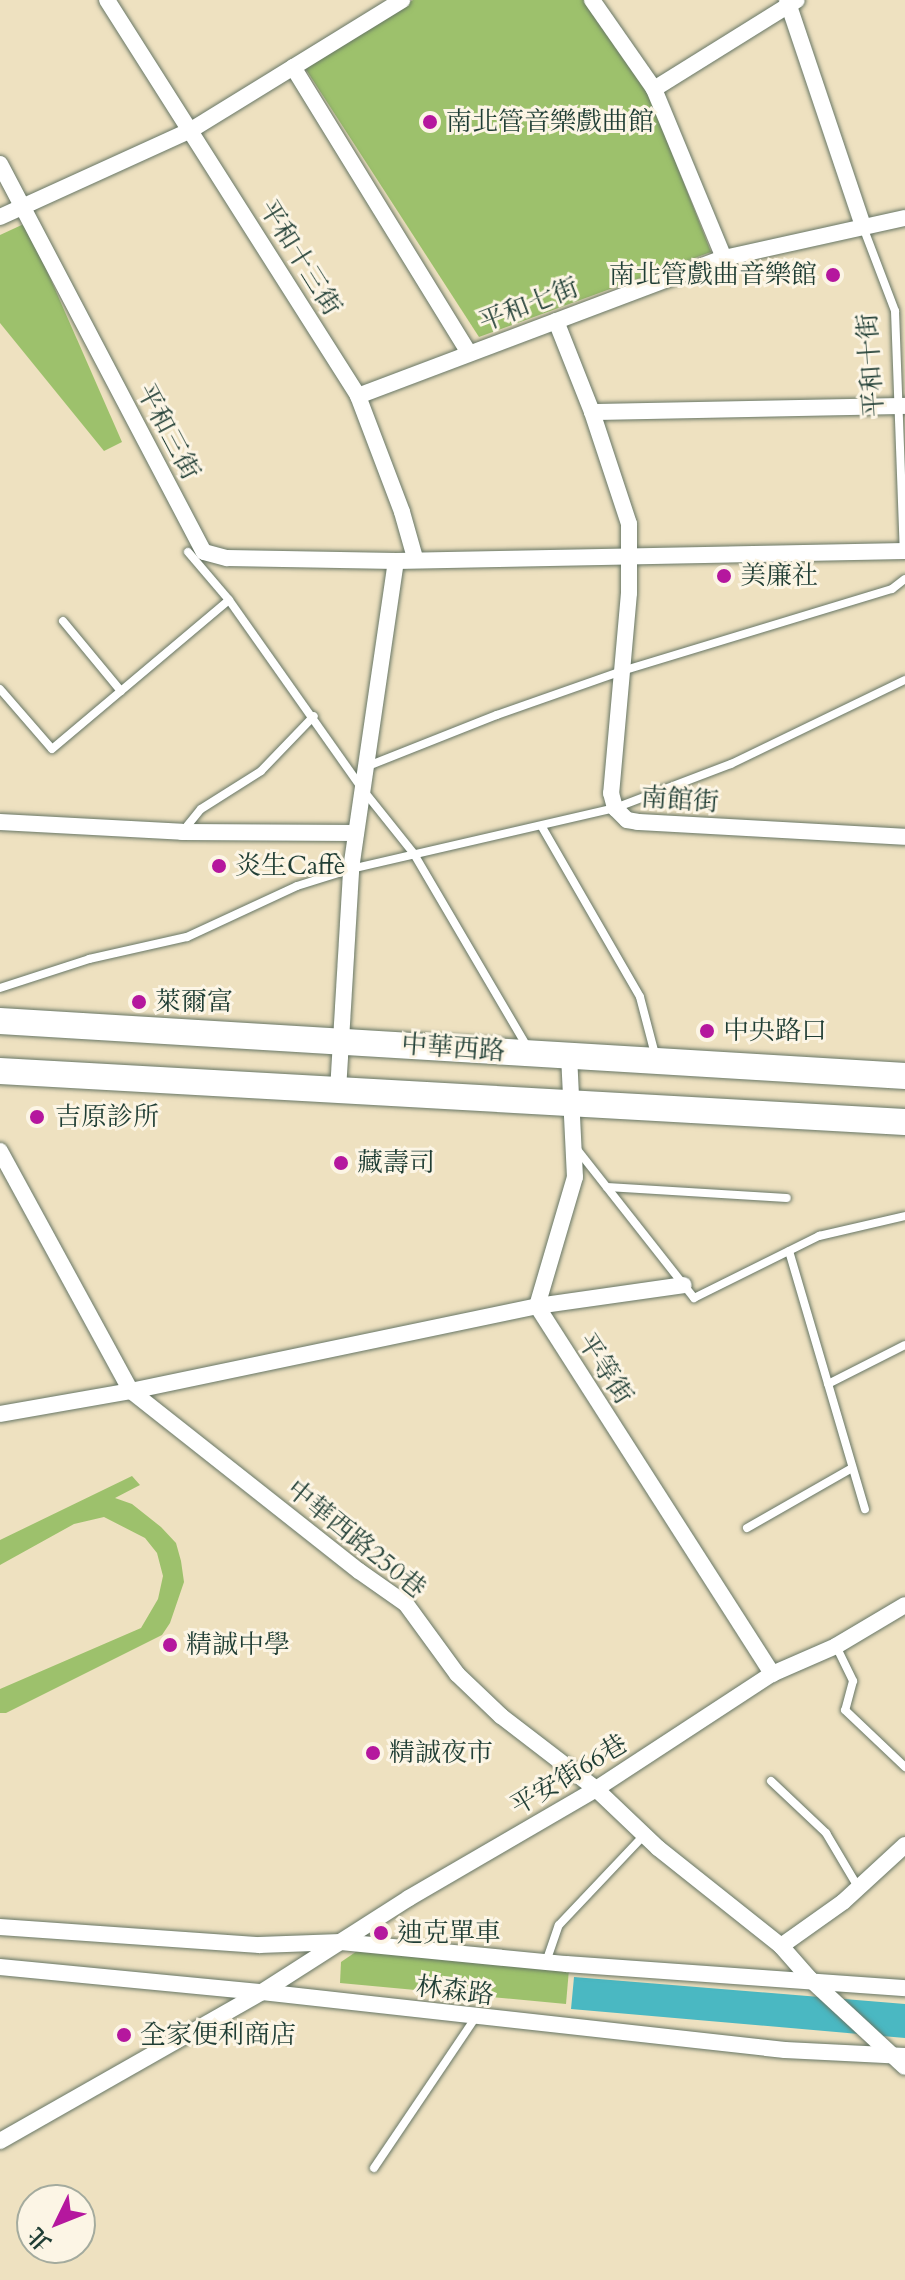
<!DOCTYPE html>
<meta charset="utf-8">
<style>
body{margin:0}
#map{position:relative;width:905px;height:2280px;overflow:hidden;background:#eee1c0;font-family:Cardo,"Noto Serif TC",serif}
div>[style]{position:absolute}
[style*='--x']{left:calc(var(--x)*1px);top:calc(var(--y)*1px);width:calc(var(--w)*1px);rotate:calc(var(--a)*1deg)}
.green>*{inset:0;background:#9dc16c}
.water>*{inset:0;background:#4ab8c2}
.roads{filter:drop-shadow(0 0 2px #677665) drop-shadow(0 0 2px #677665)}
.service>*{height:8px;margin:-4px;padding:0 4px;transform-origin:4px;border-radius:4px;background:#fff}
.minor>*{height:16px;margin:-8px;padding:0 8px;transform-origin:8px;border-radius:8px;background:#fff}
.primary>*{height:26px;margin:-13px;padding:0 13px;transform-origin:13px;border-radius:13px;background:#fff}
.dots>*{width:22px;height:22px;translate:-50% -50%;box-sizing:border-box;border:4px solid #fcf5e5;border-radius:50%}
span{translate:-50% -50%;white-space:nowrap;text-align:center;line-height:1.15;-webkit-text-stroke:6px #fcf5e5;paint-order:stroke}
.poi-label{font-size:26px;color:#1f3d34}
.left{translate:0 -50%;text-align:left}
.right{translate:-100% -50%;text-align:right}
.street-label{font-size:26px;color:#1f3d34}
.north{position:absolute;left:16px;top:2184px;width:80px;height:80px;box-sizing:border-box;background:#fcf5e5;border:2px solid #a4ab9e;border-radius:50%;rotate:227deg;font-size:22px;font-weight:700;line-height:32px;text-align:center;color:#1f3d34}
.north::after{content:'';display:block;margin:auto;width:28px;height:36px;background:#b5179e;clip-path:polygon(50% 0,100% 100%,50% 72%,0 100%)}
</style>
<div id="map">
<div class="green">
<i style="clip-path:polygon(413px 0,585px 0,648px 92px,711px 252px,479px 337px,305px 68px)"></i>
<i style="clip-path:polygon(26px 223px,122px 442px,104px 451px,0 323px,0 235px)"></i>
<i style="clip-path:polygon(132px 1476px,140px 1485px,115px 1498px,132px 1504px,161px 1527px,176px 1543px,181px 1561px,184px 1582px,170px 1623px,162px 1635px,6px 1713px,0 1713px,0 1689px,141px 1628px,158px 1599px,163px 1576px,157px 1553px,145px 1538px,104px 1517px,74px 1524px,0 1565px,0 1540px)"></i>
<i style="clip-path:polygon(360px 1949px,569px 1969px,566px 2004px,340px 1983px,341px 1962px)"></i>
</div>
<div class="water">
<i style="clip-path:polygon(574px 1977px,905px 2004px,905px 2038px,571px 2009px)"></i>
</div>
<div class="roads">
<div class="service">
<i style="--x:863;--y:227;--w:90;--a:69.1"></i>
<i style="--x:895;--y:311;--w:240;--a:87.9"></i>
<i style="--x:188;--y:552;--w:63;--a:49.5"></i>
<i style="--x:229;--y:600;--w:232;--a:54.8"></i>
<i style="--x:363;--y:790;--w:82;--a:51.4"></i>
<i style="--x:414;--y:854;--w:225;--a:59.6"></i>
<i style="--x:63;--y:621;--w:91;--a:50.4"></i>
<i style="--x:0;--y:689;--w:79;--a:49.1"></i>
<i style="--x:52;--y:749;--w:231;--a:-40.1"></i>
<i style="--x:368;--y:766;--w:139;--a:-21.6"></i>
<i style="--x:497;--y:715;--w:133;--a:-19.4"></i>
<i style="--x:622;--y:671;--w:282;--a:-16.9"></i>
<i style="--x:892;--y:589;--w:16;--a:-38"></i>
<i style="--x:542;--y:827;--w:196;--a:60"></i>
<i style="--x:640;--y:997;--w:63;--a:75.3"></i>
<i style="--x:183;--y:831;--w:28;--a:-51"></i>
<i style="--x:201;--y:809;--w:71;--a:-32.3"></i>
<i style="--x:261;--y:771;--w:76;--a:-46.1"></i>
<i style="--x:0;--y:988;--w:94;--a:-18"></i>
<i style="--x:89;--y:959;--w:100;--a:-12.7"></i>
<i style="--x:187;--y:937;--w:121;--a:-24.9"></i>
<i style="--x:297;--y:886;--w:57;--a:-17.5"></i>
<i style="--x:351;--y:869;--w:271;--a:-13"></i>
<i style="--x:615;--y:808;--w:124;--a:-20.8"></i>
<i style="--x:731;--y:764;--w:193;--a:-25.8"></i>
<i style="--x:576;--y:1148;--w:191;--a:51.8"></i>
<i style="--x:694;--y:1298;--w:140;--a:-26.4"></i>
<i style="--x:819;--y:1236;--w:88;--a:-13.1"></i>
<i style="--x:607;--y:1187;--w:180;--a:3.5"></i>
<i style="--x:789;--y:1251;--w:269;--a:73.6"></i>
<i style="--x:828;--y:1384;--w:86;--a:-26.9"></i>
<i style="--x:747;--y:1528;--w:121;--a:-29.7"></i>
<i style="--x:836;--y:1646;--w:39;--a:64"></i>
<i style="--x:853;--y:1681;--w:30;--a:105"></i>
<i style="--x:845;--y:1710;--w:83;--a:43.5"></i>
<i style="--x:771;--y:1781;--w:76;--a:43.4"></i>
<i style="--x:826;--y:1833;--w:63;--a:59.3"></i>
<i style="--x:546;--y:1962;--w:39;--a:-71"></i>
<i style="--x:559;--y:1925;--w:124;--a:-46.6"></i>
<i style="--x:374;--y:2168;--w:181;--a:-56"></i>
</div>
<div class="minor">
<i style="--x:107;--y:0;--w:469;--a:57.6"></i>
<i style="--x:358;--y:396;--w:124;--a:69.2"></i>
<i style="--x:402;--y:512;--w:48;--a:74.2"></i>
<i style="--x:592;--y:0;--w:108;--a:55.1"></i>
<i style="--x:654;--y:89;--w:183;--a:67.5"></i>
<i style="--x:787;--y:0;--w:238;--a:71.4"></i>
<i style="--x:293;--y:67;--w:336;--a:58.4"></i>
<i style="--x:654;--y:89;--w:168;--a:-31.9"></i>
<i style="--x:0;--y:164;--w:438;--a:62.3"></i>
<i style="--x:204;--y:552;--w:24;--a:15"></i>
<i style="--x:227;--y:558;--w:169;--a:1"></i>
<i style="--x:396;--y:561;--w:509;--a:-1.13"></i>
<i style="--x:0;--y:217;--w:210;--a:-24.5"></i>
<i style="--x:191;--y:130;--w:248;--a:-31.6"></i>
<i style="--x:556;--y:321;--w:98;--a:68.4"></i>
<i style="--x:592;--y:412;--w:118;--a:71.7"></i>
<i style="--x:629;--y:524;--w:69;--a:90"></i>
<i style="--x:629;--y:593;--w:201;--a:95.1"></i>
<i style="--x:611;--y:793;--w:16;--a:75"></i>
<i style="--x:615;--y:808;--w:17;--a:45"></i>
<i style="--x:627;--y:820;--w:11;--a:10"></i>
<i style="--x:638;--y:822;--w:267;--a:3.2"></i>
<i style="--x:358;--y:396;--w:391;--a:-20.7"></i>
<i style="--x:724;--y:258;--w:185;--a:-12.5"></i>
<i style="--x:592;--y:412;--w:313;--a:-1.1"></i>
<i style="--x:0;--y:822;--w:182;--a:3.1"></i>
<i style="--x:182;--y:832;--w:174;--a:0.3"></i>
<i style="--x:569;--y:1055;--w:122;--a:87.2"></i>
<i style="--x:575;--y:1177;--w:134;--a:106.4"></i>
<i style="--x:537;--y:1306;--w:437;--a:57.4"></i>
<i style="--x:338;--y:1091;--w:222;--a:-86.6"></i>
<i style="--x:351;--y:869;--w:311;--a:-81.7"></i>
<i style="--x:0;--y:1151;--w:273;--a:61.4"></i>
<i style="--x:131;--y:1391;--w:290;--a:38.3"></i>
<i style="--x:359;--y:1571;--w:57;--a:35.1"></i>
<i style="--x:406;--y:1604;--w:87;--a:53.9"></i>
<i style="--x:457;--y:1674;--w:61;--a:43.7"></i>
<i style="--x:501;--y:1716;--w:120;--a:37.5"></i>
<i style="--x:596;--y:1789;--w:86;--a:43.6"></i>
<i style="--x:658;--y:1848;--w:157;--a:38.5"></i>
<i style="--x:0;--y:1414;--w:133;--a:-10"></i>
<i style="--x:131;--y:1391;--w:415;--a:-11.8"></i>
<i style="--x:537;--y:1306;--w:148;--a:-8.1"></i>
<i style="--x:905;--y:1845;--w:84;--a:137.4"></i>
<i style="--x:843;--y:1902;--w:76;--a:144.6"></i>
<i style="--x:781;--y:1946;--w:44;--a:48.7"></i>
<i style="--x:810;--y:1979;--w:129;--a:42.8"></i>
<i style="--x:0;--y:1927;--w:260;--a:4"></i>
<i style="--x:259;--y:1945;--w:82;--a:-2.1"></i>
<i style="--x:341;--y:1942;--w:227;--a:5.6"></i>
<i style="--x:567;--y:1964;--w:339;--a:4.1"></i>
<i style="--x:0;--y:1967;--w:263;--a:5.5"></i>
<i style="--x:262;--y:1992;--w:526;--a:6.33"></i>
<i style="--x:785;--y:2050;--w:120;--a:2.9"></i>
<i style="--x:0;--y:2141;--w:301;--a:-29.6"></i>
<i style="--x:262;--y:1992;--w:174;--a:-32.6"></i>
<i style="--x:409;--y:1898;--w:216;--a:-30.2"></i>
<i style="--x:596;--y:1789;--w:210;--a:-33.2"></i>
<i style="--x:772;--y:1674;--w:70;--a:-23.6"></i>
<i style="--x:836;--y:1646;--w:80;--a:-30.7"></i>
</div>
<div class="primary">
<i style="--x:0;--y:1021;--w:907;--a:3.48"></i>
<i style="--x:0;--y:1071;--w:906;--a:3.23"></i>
</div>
</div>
<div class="dots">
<i style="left:430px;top:122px;background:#b5179e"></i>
<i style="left:833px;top:275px;background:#b5179e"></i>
<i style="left:724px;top:576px;background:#b5179e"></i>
<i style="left:219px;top:866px;background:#b5179e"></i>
<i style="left:139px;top:1002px;background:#b5179e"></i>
<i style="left:707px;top:1031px;background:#b5179e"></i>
<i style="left:37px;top:1117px;background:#b5179e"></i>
<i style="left:341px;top:1163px;background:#b5179e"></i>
<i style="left:170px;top:1645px;background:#b5179e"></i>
<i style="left:373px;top:1753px;background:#b5179e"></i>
<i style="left:381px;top:1933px;background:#b5179e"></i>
<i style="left:124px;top:2035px;background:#b5179e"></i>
</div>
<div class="poi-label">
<span class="left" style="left:446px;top:122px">南北管音樂戲曲館</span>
<span class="right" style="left:817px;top:275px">南北管戲曲音樂館</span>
<span class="left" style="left:740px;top:576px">美廉社</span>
<span class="left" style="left:235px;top:866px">炎生Caffè</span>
<span class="left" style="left:155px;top:1002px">萊爾富</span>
<span class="left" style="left:723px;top:1031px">中央路口</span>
<span class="left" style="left:55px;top:1117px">吉原診所</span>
<span class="left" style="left:357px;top:1163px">藏壽司</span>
<span class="left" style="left:186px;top:1645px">精誠中學</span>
<span class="left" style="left:389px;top:1753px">精誠夜市</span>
<span class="left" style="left:397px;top:1933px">迪克單車</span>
<span class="left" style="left:140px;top:2035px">全家便利商店</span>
</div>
<div class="street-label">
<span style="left:300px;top:258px;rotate:58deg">平和十三街</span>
<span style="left:529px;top:305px;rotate:-21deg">平和七街</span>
<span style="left:871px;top:365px;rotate:-94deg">平和十街</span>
<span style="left:168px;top:432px;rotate:62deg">平和三街</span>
<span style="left:680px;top:800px;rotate:4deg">南館街</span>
<span style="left:453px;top:1048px;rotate:4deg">中華西路</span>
<span style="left:605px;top:1369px;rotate:57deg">平等街</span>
<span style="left:356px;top:1539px;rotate:39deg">中華西路250巷</span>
<span style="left:569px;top:1775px;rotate:-31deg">平安街66巷</span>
<span style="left:455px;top:1991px;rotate:7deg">林森路</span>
</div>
<div class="north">北</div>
</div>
